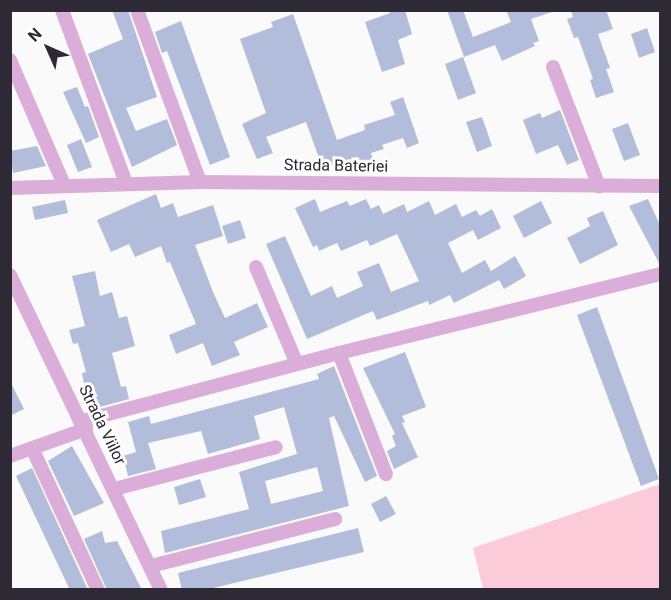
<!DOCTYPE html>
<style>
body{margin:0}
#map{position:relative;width:671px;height:600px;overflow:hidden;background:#fafafa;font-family:Roboto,sans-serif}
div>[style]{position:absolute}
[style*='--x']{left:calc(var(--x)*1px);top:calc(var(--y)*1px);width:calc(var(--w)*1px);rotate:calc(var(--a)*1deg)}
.green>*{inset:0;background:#fbcbda}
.building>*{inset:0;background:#b2bddc}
.street>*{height:14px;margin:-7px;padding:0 7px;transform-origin:7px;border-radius:7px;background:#dbaed9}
span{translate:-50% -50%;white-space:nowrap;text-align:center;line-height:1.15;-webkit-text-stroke:6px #fff;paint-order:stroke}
.street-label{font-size:16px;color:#2d2935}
.frame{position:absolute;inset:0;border:12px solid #2d2935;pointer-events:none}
.north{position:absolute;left:18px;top:18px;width:60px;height:60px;-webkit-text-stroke:4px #fff;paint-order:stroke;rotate:315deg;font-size:16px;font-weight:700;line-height:24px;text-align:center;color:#2d2935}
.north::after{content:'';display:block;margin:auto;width:21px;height:27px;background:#2d2935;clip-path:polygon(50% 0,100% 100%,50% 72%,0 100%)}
</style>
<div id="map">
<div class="green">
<i style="clip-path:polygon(660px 484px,660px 589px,483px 589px,473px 548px)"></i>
</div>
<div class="building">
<i style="clip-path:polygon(112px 10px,128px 10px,157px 97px,126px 108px,136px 131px,167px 119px,177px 145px,132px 167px,88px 54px,123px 39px)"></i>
<i style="clip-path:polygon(389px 10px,405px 10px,412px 34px,398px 40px,405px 64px,382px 72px,365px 22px,390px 13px)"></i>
<i style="clip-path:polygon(447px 10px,463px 10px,473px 37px,511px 22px,506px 10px,552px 12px,531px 19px,539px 41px,533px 43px,535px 46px,502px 61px,495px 45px,464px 57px)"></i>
<i style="clip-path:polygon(571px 10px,606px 10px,613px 29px,598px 34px,610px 68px,606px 69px,614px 92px,596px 98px,590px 80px,593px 79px,578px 37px,574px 38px,567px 19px,573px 17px)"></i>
<i style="clip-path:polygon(293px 14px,337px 140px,365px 130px,364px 125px,395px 115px,390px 102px,403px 97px,419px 143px,407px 148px,403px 138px,382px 145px,384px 149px,371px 153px,374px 162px,361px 167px,357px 157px,323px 169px,306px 122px,266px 137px,273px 153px,257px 159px,242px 124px,266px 113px,240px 39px,273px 27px,271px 22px)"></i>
<i style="clip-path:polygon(181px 21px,230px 157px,210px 165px,167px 51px,162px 53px,155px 32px)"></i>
<i style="clip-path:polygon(647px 28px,655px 52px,639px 58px,631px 34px)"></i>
<i style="clip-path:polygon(463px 57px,476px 93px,458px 100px,445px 64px)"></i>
<i style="clip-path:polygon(77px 87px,85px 107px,88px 106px,99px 137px,86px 143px,63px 92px)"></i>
<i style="clip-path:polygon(560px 110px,579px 160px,567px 165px,558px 145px,536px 154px,523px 120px,540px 113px,542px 118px)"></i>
<i style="clip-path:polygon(482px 117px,492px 146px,477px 152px,466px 122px)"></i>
<i style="clip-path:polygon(628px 123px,640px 155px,624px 161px,612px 129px)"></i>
<i style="clip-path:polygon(81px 139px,92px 167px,78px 172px,67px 145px)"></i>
<i style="clip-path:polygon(37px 146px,46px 166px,13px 173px,10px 151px)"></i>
<i style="clip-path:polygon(156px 194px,161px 208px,173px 203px,178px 217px,213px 205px,223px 236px,195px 245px,213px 292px,225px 318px,257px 303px,268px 327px,234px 342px,240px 355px,212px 366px,203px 343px,176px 354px,169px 335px,196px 324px,170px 262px,167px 263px,161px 246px,135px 257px,129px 244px,111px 252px,97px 220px)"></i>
<i style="clip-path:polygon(315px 199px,320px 212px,347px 201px,350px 206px,366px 199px,371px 209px,379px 205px,383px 214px,404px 204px,407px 212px,429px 201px,435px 215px,456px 204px,462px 217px,476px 210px,480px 216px,492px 209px,501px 228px,478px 240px,473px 230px,448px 243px,462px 273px,485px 260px,491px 271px,515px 256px,526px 276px,504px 289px,499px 280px,454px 303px,450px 295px,429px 305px,428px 301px,377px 320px,373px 311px,307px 339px,266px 244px,285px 236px,311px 296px,332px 286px,337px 298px,363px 286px,357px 272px,379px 263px,391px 292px,419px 281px,397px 234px,370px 246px,367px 240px,341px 251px,337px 243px,319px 251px,317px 245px,313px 247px,295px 208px)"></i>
<i style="clip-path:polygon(648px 199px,660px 225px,660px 265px,629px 206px)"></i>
<i style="clip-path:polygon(65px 200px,68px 213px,35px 220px,32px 207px)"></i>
<i style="clip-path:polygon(541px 201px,552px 223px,524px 238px,513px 216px)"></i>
<i style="clip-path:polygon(603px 211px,618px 245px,580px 264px,567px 238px,590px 226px,587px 218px)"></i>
<i style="clip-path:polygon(240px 220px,246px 238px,228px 244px,222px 226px)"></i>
<i style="clip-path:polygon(95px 271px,100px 296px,112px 292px,119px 318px,127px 316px,135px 346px,112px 353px,121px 387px,126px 386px,129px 399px,89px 410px,82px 373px,86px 372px,78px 343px,73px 344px,69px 330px,85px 326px,72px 276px)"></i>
<i style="clip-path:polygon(597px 307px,659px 479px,641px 486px,577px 315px)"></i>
<i style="clip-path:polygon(405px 352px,426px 407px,402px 416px,405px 422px,402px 423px,418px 457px,394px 469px,387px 451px,396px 446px,392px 436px,395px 434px,363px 368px)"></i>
<i style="clip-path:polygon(evenodd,334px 366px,377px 476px,365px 482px,334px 416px,329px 418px,349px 506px,165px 553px,161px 531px,249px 509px,239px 472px,297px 454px,284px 407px,254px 416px,260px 439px,208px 454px,201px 431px,148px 443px,156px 469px,128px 476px,123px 456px,136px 452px,128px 422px,149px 416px,151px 424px,252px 397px,319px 379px,317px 374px,334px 366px,317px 467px,323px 491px,271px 504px,265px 481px,317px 467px)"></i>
<i style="clip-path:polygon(10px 381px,24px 409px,10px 416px)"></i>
<i style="clip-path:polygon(72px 446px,104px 503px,74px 516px,48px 461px)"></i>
<i style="clip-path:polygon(32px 468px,88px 590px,70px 590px,16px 476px)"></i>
<i style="clip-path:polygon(200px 479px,206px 497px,179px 505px,174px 487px)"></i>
<i style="clip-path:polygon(386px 496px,396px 514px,380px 522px,371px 504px)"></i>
<i style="clip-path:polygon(358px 528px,364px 552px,205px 590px,182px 590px,178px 573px)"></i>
<i style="clip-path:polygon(102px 531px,105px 543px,117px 541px,142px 590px,107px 590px,84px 539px)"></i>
</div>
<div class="street">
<i style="--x:62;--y:10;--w:184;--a:69.7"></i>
<i style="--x:137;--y:10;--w:183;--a:69.9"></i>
<i style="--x:10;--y:60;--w:136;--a:66.6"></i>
<i style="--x:553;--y:67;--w:128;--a:68.9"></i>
<i style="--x:10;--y:188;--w:190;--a:-1.8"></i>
<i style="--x:200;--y:182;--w:460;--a:0.5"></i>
<i style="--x:256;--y:267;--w:105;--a:67.1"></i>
<i style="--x:10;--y:275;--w:349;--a:64.4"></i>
<i style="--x:339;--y:353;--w:130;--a:68.8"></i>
<i style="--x:82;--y:421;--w:266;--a:-14.8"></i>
<i style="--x:339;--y:353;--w:331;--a:-13.8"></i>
<i style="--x:32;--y:448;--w:157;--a:65.1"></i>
<i style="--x:10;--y:456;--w:81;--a:-19.6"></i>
<i style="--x:114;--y:489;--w:167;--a:-14.5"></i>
<i style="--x:151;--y:566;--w:190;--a:-14.3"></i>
</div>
<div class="street-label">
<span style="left:336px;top:166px;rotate:1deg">Strada Bateriei</span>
<span style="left:102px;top:425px;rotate:64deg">Strada Viilor</span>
</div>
<div class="frame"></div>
<div class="north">N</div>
</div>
